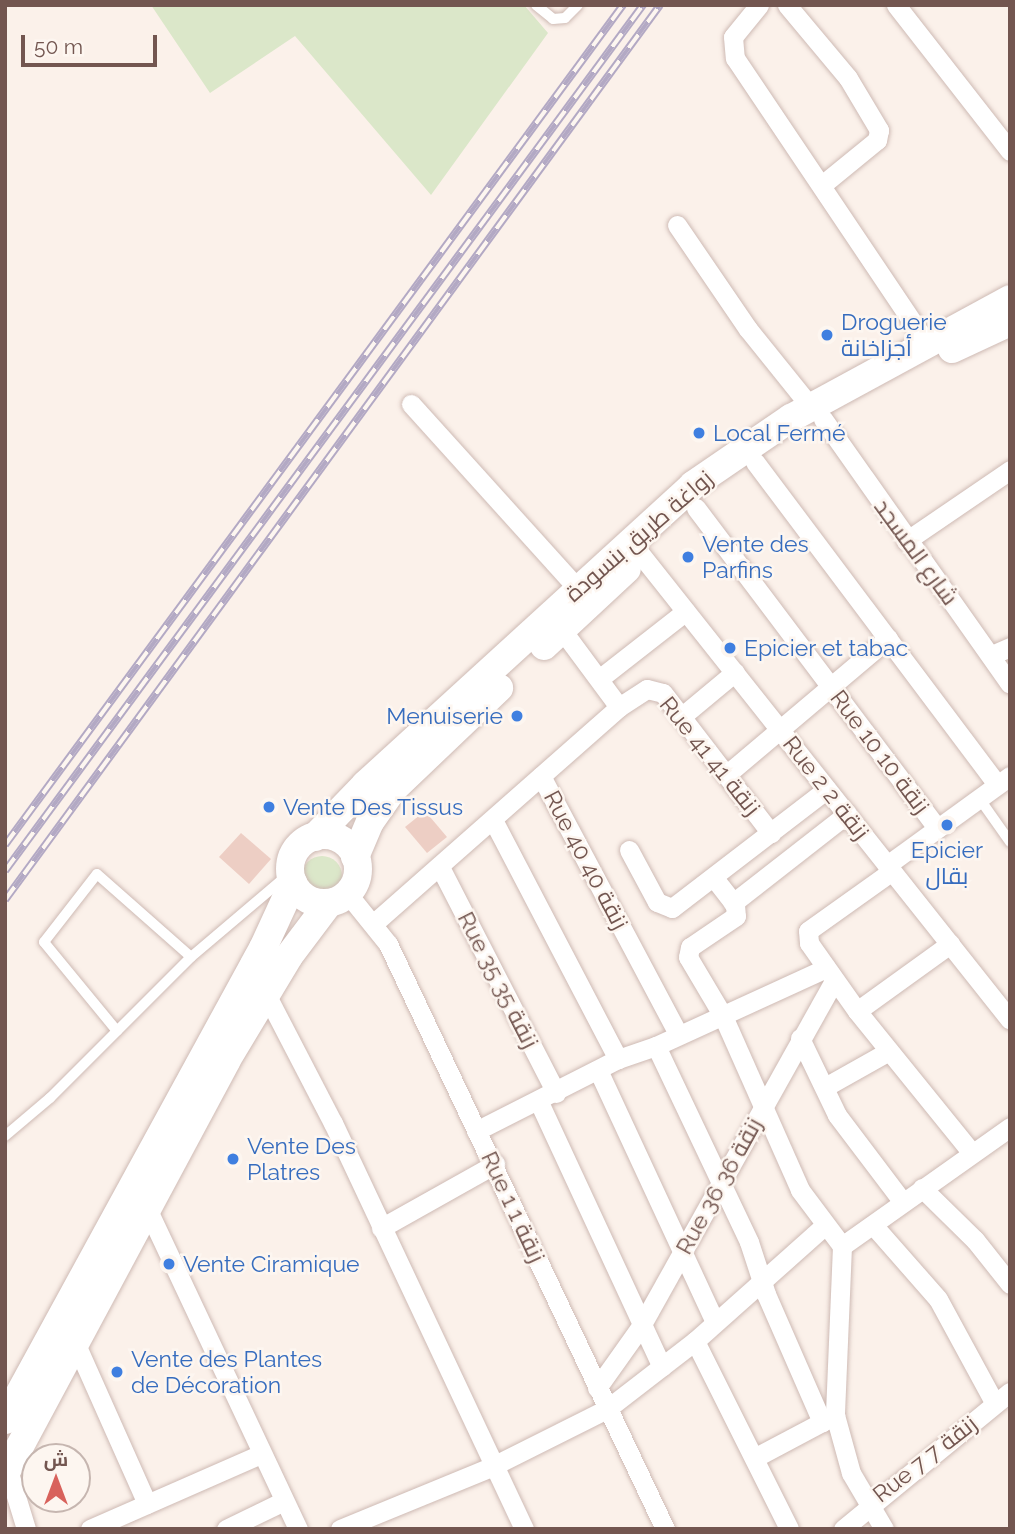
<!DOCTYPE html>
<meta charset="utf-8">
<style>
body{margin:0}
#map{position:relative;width:1015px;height:1534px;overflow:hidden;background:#fbf1ea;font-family:Raleway,Cairo,sans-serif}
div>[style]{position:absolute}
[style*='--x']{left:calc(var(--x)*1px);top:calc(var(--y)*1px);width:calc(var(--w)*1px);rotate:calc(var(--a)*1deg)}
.green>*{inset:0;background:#dbe7c9}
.round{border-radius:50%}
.building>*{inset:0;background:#edcec4}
.roads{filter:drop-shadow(0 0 2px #cebab4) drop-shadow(0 0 2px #cebab4)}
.service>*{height:10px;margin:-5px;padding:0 5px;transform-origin:5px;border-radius:5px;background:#fff}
.minor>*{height:19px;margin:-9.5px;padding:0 9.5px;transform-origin:9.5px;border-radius:9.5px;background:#fff}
.secondary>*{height:28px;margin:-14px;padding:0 14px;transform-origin:14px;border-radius:14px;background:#fff}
.secondary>.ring{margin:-14px;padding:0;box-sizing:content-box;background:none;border:28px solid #fff;border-radius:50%}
.rail>*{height:8px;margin-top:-4px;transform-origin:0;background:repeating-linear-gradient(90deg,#fdf6f0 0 16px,#b3a9c4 0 32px);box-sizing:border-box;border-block:2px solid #b3a9c4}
.dots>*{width:19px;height:19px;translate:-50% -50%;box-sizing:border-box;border:4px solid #fdf6f0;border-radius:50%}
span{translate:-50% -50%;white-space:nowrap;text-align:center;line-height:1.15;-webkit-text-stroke:5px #fdf6f0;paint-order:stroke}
.shop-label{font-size:23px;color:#366cbe}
.left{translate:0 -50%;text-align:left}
.right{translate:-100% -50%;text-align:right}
.street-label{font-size:23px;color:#735650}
.frame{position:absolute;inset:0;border:7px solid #735650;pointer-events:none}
.north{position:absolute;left:21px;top:1443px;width:70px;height:70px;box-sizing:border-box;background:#fdf6f0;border:2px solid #c6b6b0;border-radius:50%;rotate:0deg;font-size:19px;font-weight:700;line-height:28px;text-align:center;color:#735650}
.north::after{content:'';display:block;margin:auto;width:24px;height:32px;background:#d8625c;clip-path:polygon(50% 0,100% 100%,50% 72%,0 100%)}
.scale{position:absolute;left:21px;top:35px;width:136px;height:32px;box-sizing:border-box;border:4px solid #735650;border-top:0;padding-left:9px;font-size:21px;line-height:24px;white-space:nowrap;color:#735650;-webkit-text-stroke:5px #fdf6f0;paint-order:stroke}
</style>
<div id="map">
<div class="green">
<i style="clip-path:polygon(151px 5px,524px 5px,548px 33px,431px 195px,295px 36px,210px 93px)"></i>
<i class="round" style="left:302px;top:856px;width:40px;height:40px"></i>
</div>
<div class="building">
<i style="clip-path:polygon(425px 811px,447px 837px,427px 853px,405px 827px)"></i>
<i style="clip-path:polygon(241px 833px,271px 859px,249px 884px,219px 857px)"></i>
</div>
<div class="roads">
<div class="service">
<i style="--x:536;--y:5;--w:22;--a:39"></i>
<i style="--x:553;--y:19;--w:12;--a:-5"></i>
<i style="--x:565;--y:18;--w:18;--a:-45"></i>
<i style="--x:979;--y:798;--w:54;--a:54.8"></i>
<i style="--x:117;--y:1031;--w:115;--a:-129.4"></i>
<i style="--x:44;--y:942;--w:86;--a:-52.1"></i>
<i style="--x:97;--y:874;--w:125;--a:41.4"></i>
<i style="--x:5;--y:1136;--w:59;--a:-40.2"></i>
<i style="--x:50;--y:1098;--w:199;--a:-45"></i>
<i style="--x:191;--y:957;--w:122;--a:-40.3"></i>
</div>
<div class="minor">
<i style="--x:759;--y:5;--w:41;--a:129.1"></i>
<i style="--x:733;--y:37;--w:21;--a:85"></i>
<i style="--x:735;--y:58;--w:342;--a:56.1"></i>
<i style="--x:787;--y:5;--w:95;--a:50.1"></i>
<i style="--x:848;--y:78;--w:61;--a:59.2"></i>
<i style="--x:879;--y:130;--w:10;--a:101"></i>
<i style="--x:877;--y:140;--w:71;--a:140.7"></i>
<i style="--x:896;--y:5;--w:185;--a:52"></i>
<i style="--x:677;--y:225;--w:126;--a:55.7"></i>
<i style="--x:748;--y:329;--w:99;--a:51.2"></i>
<i style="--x:411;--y:404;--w:249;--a:47.9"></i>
<i style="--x:823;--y:419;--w:324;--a:54.8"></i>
<i style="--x:755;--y:462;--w:403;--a:53.1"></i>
<i style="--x:696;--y:508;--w:401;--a:53"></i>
<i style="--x:630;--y:541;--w:611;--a:51.57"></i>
<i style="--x:906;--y:541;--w:126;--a:-34.3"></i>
<i style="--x:562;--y:630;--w:96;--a:53.5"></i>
<i style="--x:992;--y:655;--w:20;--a:-24"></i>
<i style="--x:599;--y:679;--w:110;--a:-38"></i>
<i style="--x:681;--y:717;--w:70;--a:-39.8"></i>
<i style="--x:726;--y:775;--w:212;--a:-40.2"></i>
<i style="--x:541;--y:776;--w:293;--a:62"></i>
<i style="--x:493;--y:820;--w:270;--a:62.4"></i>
<i style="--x:629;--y:850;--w:59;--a:61.7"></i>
<i style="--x:657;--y:902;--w:16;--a:22"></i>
<i style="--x:672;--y:908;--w:195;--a:-37.5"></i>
<i style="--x:887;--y:865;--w:152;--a:-35.9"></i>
<i style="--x:440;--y:867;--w:254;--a:62.8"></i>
<i style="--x:892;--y:871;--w:103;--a:144.5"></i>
<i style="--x:808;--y:931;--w:12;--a:85"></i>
<i style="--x:809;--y:943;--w:83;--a:54.8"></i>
<i style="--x:857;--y:1011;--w:115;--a:-35.8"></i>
<i style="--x:714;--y:878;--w:34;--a:52"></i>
<i style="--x:735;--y:905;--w:11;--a:85"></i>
<i style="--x:736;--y:916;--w:55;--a:146"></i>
<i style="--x:690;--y:947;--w:10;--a:101"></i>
<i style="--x:688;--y:957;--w:69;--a:59.3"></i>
<i style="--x:723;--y:1016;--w:190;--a:66.1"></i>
<i style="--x:800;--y:1190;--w:70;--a:53.1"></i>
<i style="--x:842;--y:1246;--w:169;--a:92.4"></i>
<i style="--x:347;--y:893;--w:65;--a:51.2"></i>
<i style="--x:388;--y:944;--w:647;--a:64.66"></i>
<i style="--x:733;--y:903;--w:145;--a:-38"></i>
<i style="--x:373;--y:924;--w:328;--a:-41.4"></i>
<i style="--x:619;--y:707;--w:33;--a:-33"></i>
<i style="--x:647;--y:689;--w:16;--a:14"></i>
<i style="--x:663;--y:693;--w:177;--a:52.4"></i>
<i style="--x:266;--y:994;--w:145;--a:62.6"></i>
<i style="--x:333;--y:1123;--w:449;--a:64.8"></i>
<i style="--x:857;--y:1011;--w:183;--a:51"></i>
<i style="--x:800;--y:1038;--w:85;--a:64.3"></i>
<i style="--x:837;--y:1115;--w:108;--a:52.9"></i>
<i style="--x:656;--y:1046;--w:217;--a:64.6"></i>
<i style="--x:749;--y:1242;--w:55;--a:71.9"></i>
<i style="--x:766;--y:1294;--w:140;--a:66.4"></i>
<i style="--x:822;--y:1422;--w:15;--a:-28"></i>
<i style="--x:835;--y:1415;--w:60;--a:74.6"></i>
<i style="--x:851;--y:1473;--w:65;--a:59.5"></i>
<i style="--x:598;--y:1070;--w:278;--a:65.1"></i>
<i style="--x:825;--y:1087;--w:73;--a:-29.4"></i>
<i style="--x:538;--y:1100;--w:294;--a:65.1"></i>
<i style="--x:476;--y:1131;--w:159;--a:-26.9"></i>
<i style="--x:618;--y:1059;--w:40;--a:-18.9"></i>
<i style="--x:656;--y:1046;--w:187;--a:-24.6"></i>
<i style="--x:922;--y:1188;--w:74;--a:44.5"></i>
<i style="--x:975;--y:1240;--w:56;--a:51.5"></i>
<i style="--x:146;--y:1206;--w:357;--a:64.8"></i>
<i style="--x:873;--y:1225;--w:98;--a:48.7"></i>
<i style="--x:938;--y:1299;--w:119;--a:61.5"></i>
<i style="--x:381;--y:1228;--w:131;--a:-29.3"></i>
<i style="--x:842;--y:1246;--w:206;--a:-35.3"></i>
<i style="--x:695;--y:1341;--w:210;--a:63.4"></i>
<i style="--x:75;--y:1342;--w:177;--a:66"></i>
<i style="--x:597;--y:1388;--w:76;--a:-54.6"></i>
<i style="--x:641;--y:1326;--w:396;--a:-60.8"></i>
<i style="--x:756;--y:1457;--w:75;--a:-27.9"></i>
<i style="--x:8;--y:1470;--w:62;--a:73"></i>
<i style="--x:90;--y:1529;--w:187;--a:-23.7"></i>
<i style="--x:226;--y:1529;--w:64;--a:-25.8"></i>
<i style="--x:340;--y:1529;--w:163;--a:-22.3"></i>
<i style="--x:491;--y:1467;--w:130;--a:-26.6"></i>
<i style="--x:607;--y:1409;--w:111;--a:-37.7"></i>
<i style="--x:695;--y:1341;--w:171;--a:-41.7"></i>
<i style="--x:843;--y:1529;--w:216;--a:-39.4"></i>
</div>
<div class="secondary">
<i style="--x:952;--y:349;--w:64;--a:-25"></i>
<i style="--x:544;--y:646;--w:113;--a:-42.9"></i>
<i class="ring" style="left:290px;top:835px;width:40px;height:40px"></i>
<i style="--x:315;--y:837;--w:74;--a:-46.1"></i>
<i style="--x:366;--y:784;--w:443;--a:-42.4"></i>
<i style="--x:693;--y:485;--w:119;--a:-34.4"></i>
<i style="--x:791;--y:418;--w:249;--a:-28.5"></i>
<i style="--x:355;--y:857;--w:38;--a:-67"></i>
<i style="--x:370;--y:822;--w:39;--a:-55"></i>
<i style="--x:392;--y:790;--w:148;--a:-43.6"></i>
<i style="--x:5;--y:1420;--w:538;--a:-61.34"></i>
<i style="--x:263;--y:948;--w:72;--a:-65.2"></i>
<i style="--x:5;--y:1474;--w:468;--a:-61.8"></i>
<i style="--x:226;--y:1061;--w:122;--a:-59"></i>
<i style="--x:289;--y:956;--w:66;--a:-53"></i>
</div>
</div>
<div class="rail">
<i style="--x:5;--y:845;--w:1043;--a:-53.66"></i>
<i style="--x:5;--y:871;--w:1076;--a:-53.62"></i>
<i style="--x:5;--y:900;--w:1109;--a:-53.8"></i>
</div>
<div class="dots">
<i style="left:827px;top:335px;background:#3f7fe0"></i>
<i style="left:699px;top:433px;background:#3f7fe0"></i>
<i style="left:688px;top:557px;background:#3f7fe0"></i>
<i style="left:730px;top:648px;background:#3f7fe0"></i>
<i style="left:517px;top:716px;background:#3f7fe0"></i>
<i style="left:269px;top:807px;background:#3f7fe0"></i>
<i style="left:947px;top:825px;background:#3f7fe0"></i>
<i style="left:233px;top:1159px;background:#3f7fe0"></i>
<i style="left:169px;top:1264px;background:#3f7fe0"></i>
<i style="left:117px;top:1372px;background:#3f7fe0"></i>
</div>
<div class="shop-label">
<span class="left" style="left:841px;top:335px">Droguerie<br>أجزاخانة</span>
<span class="left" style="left:713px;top:433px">Local Fermé</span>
<span class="left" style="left:702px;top:557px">Vente des<br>Parfins</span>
<span class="left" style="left:744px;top:648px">Epicier et tabac</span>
<span class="right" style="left:503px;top:716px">Menuiserie</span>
<span class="left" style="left:283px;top:807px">Vente Des Tissus</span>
<span style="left:947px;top:863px">Epicier<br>بقال</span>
<span class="left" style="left:247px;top:1159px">Vente Des<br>Platres</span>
<span class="left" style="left:183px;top:1264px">Vente Ciramique</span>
<span class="left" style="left:131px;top:1372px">Vente des Plantes<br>de Décoration</span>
</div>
<div class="street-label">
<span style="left:639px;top:536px;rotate:-41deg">زواغة طريق بنسودة</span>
<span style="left:916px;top:552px;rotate:54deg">شارع المسجد</span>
<span style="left:880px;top:752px;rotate:53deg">Rue 10 زنقة 10</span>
<span style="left:710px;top:756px;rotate:51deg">Rue 41 زنقة 41</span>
<span style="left:826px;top:788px;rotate:52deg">Rue 2 زنقة 2</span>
<span style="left:586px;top:860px;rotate:62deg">Rue 40 زنقة 40</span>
<span style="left:498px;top:980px;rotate:63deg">Rue 35 زنقة 35</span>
<span style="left:719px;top:1186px;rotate:-61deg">Rue 36 زنقة 36</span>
<span style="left:513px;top:1207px;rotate:65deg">Rue 1 زنقة 1</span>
<span style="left:925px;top:1459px;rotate:-38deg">Rue 7 زنقة 7</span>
</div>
<div class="frame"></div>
<div class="north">ش</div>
<div class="scale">50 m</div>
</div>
